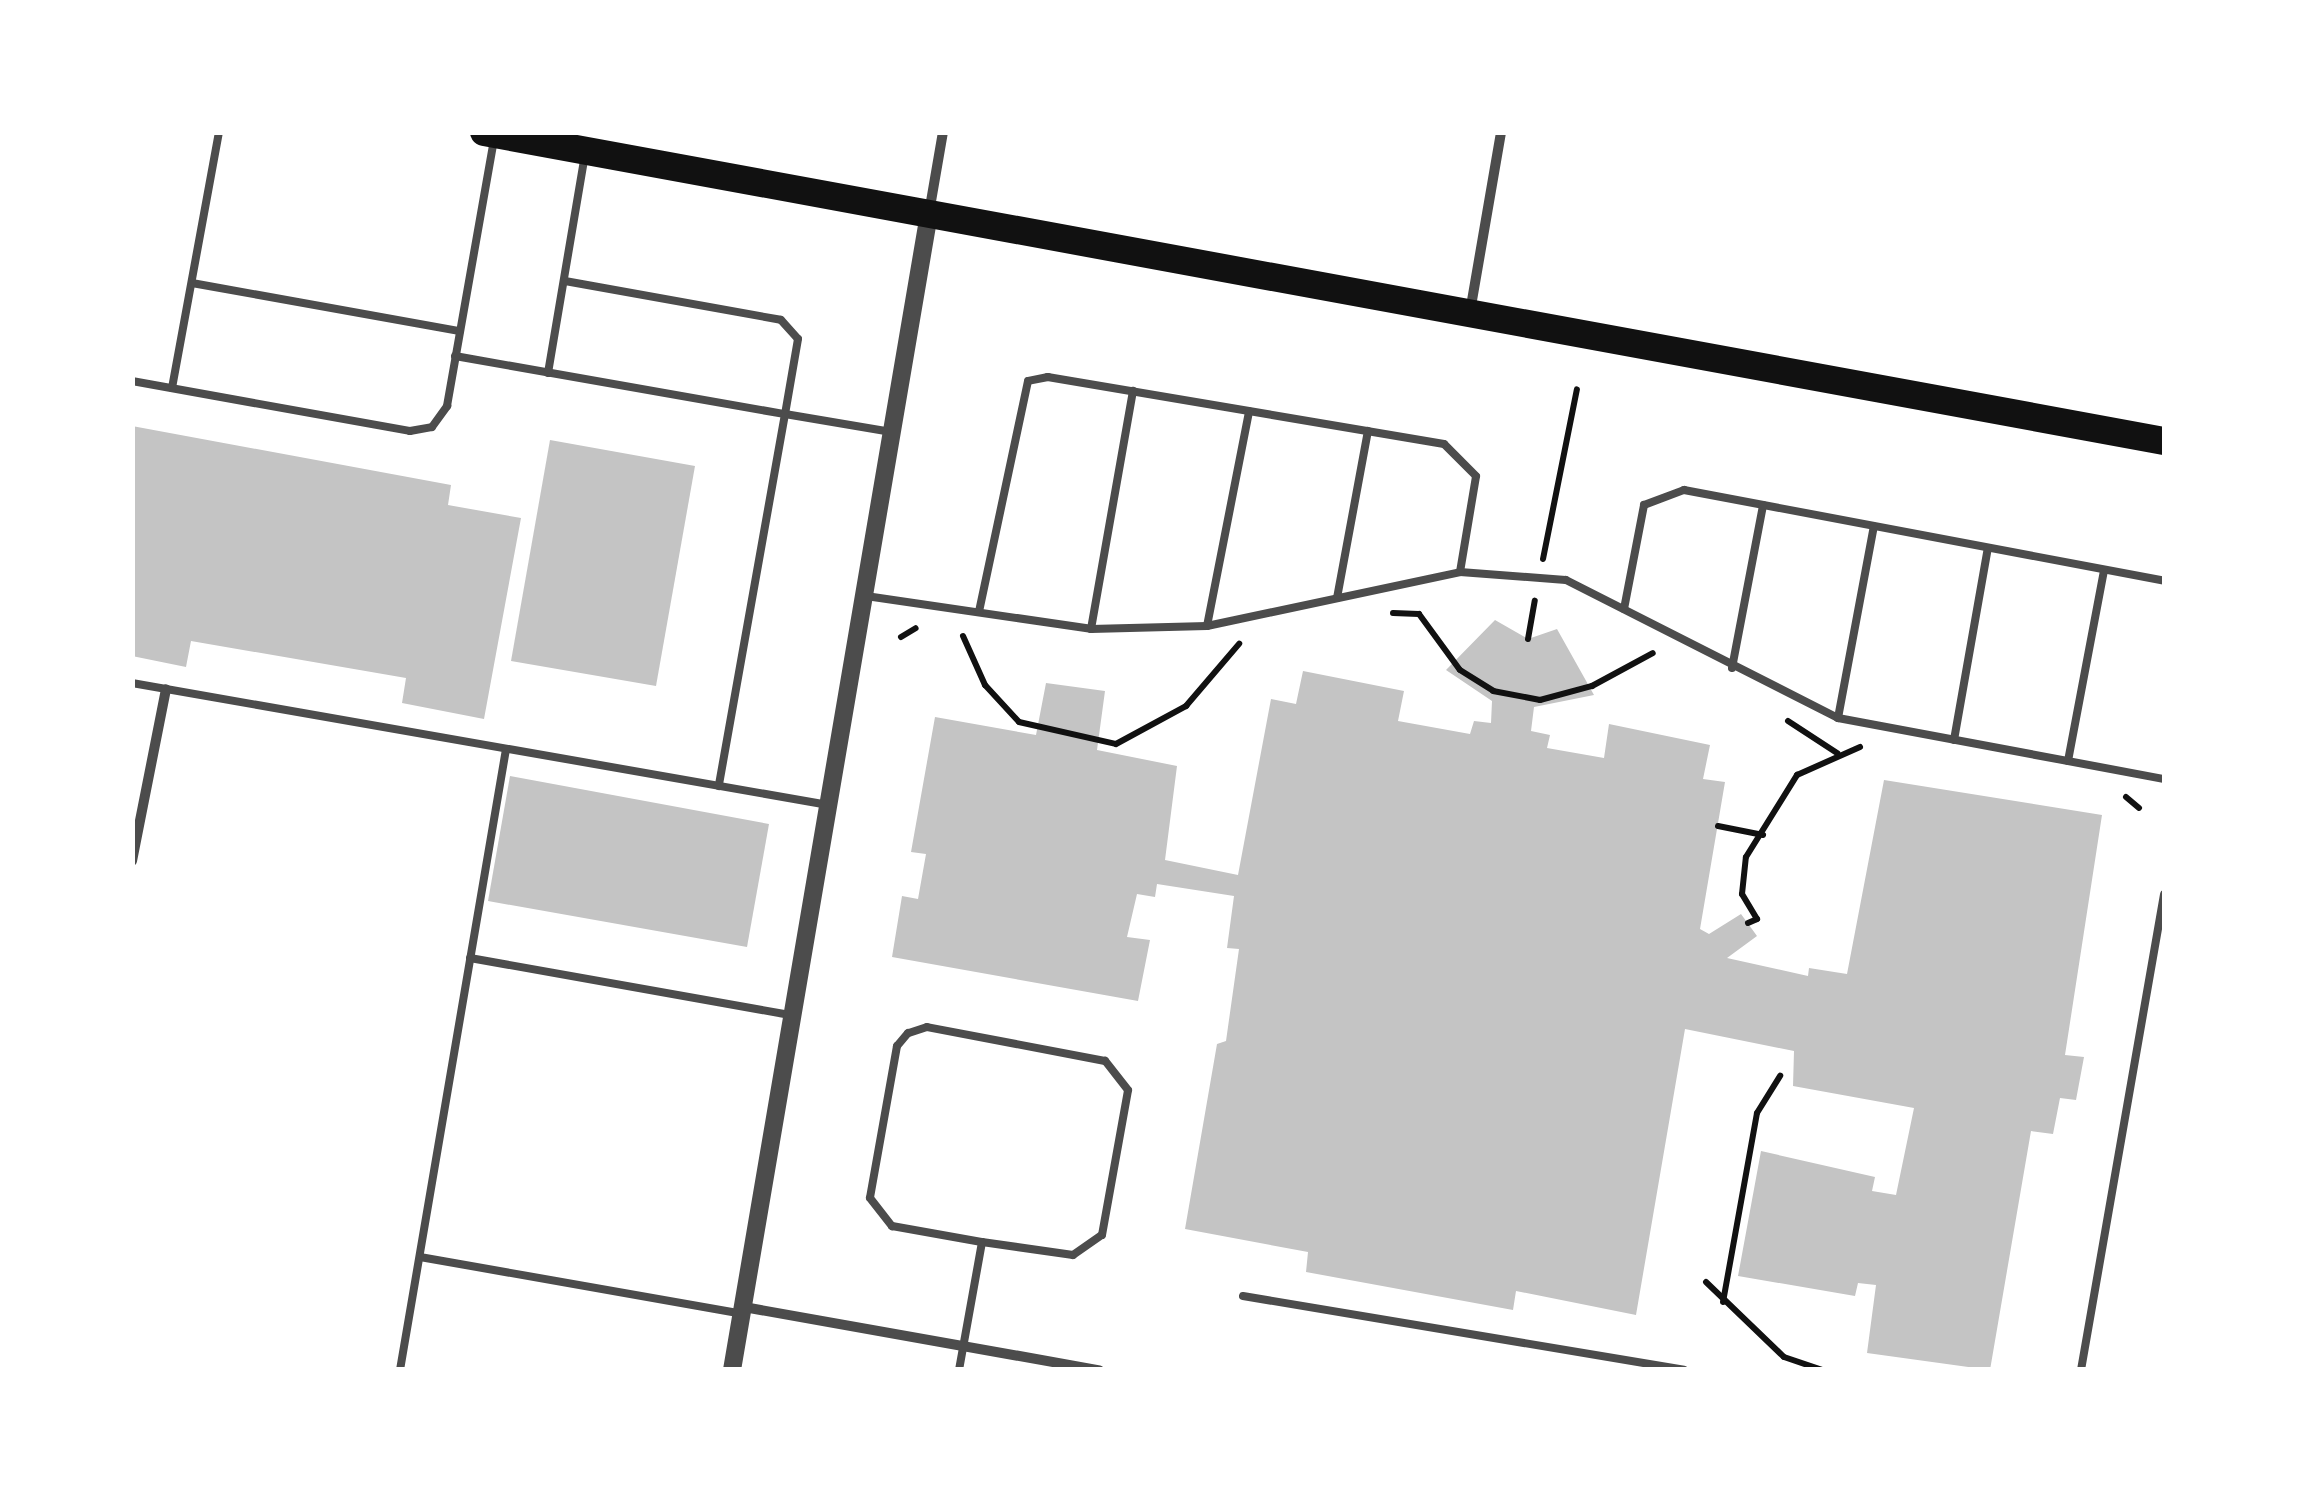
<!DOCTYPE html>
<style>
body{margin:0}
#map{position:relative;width:2297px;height:1502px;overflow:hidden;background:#fff;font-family:Figtree,sans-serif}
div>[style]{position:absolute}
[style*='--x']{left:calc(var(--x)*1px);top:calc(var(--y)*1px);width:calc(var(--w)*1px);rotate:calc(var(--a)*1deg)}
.building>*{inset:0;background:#c4c4c4}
.path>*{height:6px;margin:-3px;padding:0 3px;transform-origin:3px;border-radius:3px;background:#111}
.service>*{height:8px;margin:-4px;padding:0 4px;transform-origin:4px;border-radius:4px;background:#4c4c4c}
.minor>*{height:10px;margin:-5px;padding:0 5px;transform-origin:5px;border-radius:5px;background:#4c4c4c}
.tertiary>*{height:18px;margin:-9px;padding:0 9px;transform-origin:9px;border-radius:9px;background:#4c4c4c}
.trunk>*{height:28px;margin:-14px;padding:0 14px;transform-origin:14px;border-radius:14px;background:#111}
span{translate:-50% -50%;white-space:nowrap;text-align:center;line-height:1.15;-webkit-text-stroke:8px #fff;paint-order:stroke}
.frame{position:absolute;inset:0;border:135px solid #fff;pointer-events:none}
</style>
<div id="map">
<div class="building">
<i style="clip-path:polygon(132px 426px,451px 485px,448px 505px,521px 518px,484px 719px,402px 703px,406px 678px,191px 641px,186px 667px,132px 656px)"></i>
<i style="clip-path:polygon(550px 440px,695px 466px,656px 686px,511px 661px)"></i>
<i style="clip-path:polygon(1495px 620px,1528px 639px,1557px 629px,1594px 695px,1534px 707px,1531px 731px,1550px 735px,1547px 748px,1604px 758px,1609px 724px,1710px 745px,1703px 779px,1725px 782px,1700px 929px,1709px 934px,1741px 914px,1757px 936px,1727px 958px,1808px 976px,1809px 968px,1847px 974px,1884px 780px,2102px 815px,2065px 1055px,2084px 1057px,2076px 1100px,2060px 1098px,2053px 1134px,2031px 1131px,1990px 1370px,1867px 1353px,1876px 1285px,1858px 1283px,1855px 1296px,1738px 1276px,1761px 1151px,1875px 1177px,1872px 1191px,1896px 1195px,1914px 1108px,1793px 1086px,1794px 1051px,1685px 1029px,1636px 1315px,1516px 1291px,1513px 1310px,1306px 1272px,1308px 1252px,1185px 1229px,1217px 1044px,1226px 1041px,1239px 949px,1227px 948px,1234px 896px,1157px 884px,1155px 897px,1137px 894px,1127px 937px,1150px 940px,1138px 1001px,892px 957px,902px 896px,918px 899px,926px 854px,911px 852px,935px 717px,1036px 735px,1046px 683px,1105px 691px,1097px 750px,1177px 766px,1165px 860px,1238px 875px,1271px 699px,1296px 704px,1303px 671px,1404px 691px,1398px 721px,1470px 734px,1474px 721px,1491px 723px,1492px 701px,1446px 670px)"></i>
<i style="clip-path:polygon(510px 776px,769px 824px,747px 947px,488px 901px)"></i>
</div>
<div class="path">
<i style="--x:1543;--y:559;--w:173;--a:-78.7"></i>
<i style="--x:1393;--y:613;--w:26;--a:2"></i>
<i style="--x:1419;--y:614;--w:69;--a:53.8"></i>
<i style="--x:1460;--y:670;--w:39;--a:32"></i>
<i style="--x:1493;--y:691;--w:48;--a:10.8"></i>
<i style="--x:1540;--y:700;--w:54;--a:-15.1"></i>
<i style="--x:1592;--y:686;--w:69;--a:-28.4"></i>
<i style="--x:963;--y:636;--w:54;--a:65.8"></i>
<i style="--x:985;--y:685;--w:50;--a:47.4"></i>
<i style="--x:1019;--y:722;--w:99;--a:12.8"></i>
<i style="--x:1116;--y:744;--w:80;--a:-28.5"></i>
<i style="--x:1186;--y:706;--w:82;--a:-49.5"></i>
<i style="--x:901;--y:637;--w:17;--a:-31"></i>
<i style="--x:1528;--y:639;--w:39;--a:-80"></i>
<i style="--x:1788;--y:721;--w:59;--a:33.1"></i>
<i style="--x:2126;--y:797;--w:17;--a:40"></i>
<i style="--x:1718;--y:826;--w:46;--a:11.3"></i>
<i style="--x:1748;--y:923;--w:10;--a:-24"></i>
<i style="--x:1757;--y:919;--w:29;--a:-121"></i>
<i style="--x:1742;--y:894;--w:37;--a:-84"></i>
<i style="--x:1746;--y:857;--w:97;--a:-58.1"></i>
<i style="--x:1797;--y:775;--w:69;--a:-24"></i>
<i style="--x:1706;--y:1282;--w:108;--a:43.9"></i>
<i style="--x:1784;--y:1357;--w:40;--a:18.9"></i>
<i style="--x:1723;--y:1302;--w:192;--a:-79.8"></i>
<i style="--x:1757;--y:1113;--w:44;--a:-58.1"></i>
</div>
<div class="service">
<i style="--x:565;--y:281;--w:219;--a:10.2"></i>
<i style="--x:781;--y:320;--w:25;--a:48"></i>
<i style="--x:798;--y:339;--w:76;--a:99.8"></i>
<i style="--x:785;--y:414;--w:108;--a:9.6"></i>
<i style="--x:192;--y:283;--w:272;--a:10.2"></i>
<i style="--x:455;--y:356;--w:335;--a:10"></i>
<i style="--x:785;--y:414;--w:378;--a:100.1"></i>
<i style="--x:548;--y:373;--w:221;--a:-80.4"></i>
<i style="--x:132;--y:381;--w:282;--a:10.2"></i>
<i style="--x:410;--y:431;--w:22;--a:-10"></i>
<i style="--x:432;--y:427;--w:26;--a:-54"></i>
<i style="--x:447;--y:406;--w:271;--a:-80"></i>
<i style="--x:172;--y:388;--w:260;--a:-79.6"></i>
<i style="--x:1460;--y:572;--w:106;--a:4.3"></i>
<i style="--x:1566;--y:580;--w:305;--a:26.9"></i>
<i style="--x:1838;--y:718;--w:332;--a:10.6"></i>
<i style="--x:866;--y:596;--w:227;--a:8.3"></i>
<i style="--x:1091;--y:629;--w:116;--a:-1.5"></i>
<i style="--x:1207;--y:626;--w:259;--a:-12"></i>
<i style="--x:1460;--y:572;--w:97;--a:-80.5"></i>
<i style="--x:1476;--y:476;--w:45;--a:-135"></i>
<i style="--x:1444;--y:444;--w:402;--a:-170.4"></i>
<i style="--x:1048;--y:377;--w:20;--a:169"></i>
<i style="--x:1028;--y:381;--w:236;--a:102"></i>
<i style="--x:1337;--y:598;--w:170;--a:-79.5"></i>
<i style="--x:1624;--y:609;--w:106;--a:-79.1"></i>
<i style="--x:1644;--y:505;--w:43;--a:-20.6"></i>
<i style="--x:1684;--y:490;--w:489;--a:10.7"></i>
<i style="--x:1207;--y:626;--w:219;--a:-78.9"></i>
<i style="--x:1091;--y:629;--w:242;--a:-80"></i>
<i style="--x:1732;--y:668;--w:166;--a:-79.2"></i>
<i style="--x:132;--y:683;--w:707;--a:9.94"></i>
<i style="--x:1838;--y:718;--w:195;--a:-79.4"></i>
<i style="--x:1954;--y:740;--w:195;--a:-80"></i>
<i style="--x:2068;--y:761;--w:194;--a:-79.3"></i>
<i style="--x:470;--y:958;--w:325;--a:10.1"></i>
<i style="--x:420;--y:1257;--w:324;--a:10"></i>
<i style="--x:1243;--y:1296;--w:447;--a:9.5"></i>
<i style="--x:400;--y:1370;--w:630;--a:-80.31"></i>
<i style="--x:959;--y:1370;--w:130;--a:-79.8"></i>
<i style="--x:982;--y:1242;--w:92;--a:8.1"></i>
<i style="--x:1073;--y:1255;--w:35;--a:-35"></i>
<i style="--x:1102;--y:1235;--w:147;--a:-79.8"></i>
<i style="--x:1128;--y:1090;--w:37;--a:-128"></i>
<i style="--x:1105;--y:1061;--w:181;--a:-169.2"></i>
<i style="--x:927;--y:1027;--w:20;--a:162"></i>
<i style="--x:908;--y:1033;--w:17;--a:130"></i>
<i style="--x:897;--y:1046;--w:154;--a:100.1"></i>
<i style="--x:870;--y:1198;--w:36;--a:52"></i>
<i style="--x:892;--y:1226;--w:91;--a:10.1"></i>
<i style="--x:2081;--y:1370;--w:483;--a:-80.1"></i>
</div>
<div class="minor">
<i style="--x:929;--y:213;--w:82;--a:-80.2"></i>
<i style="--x:1470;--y:312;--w:183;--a:-80.2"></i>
<i style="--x:132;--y:861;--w:175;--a:-78.8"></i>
<i style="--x:744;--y:1307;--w:361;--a:10.1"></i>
</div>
<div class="tertiary">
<i style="--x:732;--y:1370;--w:1173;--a:-80.33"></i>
</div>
<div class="trunk">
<i style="--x:484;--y:132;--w:1708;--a:10.42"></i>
</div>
<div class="frame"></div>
</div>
